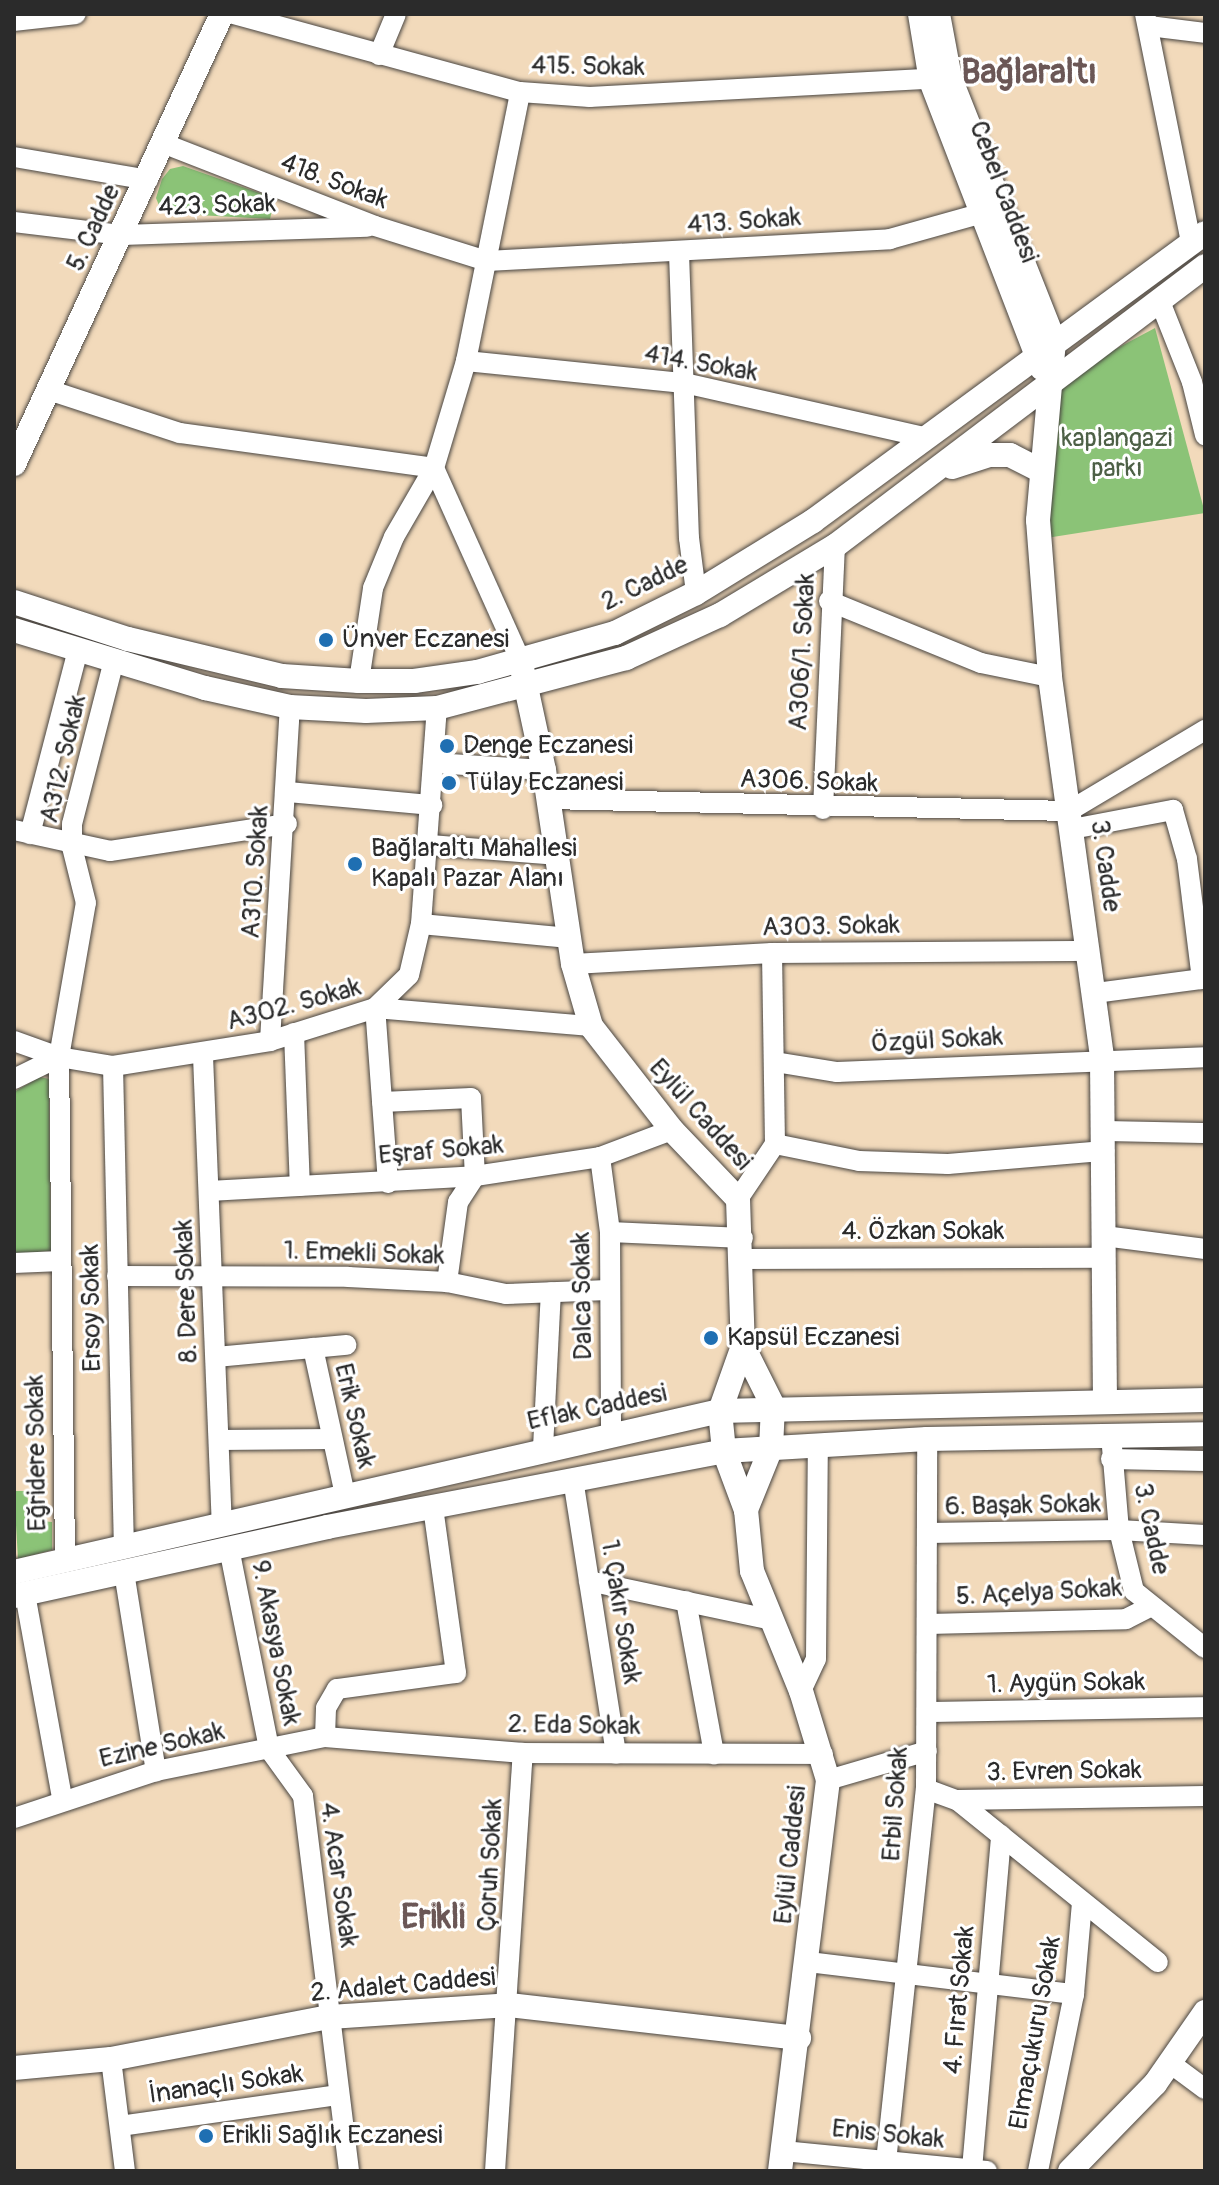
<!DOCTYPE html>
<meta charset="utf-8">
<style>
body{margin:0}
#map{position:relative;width:1219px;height:2185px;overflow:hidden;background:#f2dabb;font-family:Pangolin,sans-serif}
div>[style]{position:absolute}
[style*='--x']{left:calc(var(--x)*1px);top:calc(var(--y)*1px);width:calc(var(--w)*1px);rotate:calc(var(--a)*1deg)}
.green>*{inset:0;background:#8bc377}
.roads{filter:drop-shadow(0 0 2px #494541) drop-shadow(0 0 2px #494541)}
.minor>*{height:20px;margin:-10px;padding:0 10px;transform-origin:10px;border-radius:10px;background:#fff}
.major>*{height:24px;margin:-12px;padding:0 12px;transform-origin:12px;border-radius:12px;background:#fff}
.dots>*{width:22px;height:22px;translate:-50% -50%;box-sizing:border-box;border:4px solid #fff;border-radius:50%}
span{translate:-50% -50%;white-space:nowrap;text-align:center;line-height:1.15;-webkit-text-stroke:6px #fff;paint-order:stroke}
.street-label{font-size:26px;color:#2b2b2b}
.park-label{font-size:26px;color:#4d6046}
.poi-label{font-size:26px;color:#2b2b2b}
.left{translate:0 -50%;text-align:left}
.district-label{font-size:34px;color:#6b5756;font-weight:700}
.frame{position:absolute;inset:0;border:16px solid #2b2b2b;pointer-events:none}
</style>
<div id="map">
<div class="green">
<i style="clip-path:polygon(183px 166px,268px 196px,274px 202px,270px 219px,162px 213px,156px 198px,162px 179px,170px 169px)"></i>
<i style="clip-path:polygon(1155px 328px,1205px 513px,1040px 539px,1050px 384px)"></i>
<i style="clip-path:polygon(40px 1077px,49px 1079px,51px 1251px,14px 1254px,14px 1092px)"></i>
<i style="clip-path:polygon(14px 1491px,27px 1491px,30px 1520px,52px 1522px,52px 1550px,18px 1559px)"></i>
</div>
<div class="roads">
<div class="minor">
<i style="--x:234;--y:14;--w:296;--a:15.3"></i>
<i style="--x:520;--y:92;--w:70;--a:4.1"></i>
<i style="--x:590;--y:97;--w:357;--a:-3.1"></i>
<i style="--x:1145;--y:14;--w:234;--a:78.6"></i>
<i style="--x:14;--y:21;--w:62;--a:-6.4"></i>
<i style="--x:1149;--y:26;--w:56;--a:7.1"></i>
<i style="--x:379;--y:55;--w:44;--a:-67.5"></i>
<i style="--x:165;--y:144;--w:225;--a:21.3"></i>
<i style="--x:375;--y:226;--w:117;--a:17.4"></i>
<i style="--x:487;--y:261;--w:404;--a:-3.1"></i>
<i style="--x:890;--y:239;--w:111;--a:-15.7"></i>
<i style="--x:14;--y:157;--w:136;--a:9.7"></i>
<i style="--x:14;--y:222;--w:109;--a:6.9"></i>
<i style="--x:122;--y:235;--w:245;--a:-1.9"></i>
<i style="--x:679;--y:253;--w:285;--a:88"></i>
<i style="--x:689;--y:538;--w:55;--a:82.7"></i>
<i style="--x:1159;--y:299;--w:89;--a:68.3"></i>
<i style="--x:1192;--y:382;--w:55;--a:76.2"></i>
<i style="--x:466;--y:361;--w:219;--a:5.8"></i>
<i style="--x:684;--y:383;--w:246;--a:12.7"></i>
<i style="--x:49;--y:390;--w:138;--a:18.2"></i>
<i style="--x:180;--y:433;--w:256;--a:7.8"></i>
<i style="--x:434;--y:468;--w:209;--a:65.8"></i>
<i style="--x:829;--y:601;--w:164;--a:22.2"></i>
<i style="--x:981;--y:663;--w:70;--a:11.5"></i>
<i style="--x:359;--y:681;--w:94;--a:-81.4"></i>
<i style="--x:373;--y:588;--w:55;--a:-67.6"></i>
<i style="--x:394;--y:537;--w:80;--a:-59.9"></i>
<i style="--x:434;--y:468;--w:112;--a:-73.3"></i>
<i style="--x:466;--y:361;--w:274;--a:-78.6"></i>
<i style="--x:434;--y:763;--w:110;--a:3.6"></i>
<i style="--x:288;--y:792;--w:145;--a:5.2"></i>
<i style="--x:548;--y:799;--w:521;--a:1.32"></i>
<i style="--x:1069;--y:811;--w:158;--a:-30.8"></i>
<i style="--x:823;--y:809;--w:263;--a:-87.4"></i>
<i style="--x:1072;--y:829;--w:103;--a:-10.7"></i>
<i style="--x:1173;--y:810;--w:51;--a:74.1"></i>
<i style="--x:1187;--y:859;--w:121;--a:82.9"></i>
<i style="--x:1202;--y:979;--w:108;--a:172.5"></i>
<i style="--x:14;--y:830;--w:98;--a:12.3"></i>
<i style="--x:110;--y:851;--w:179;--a:-8.7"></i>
<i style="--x:30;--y:834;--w:190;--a:-75.4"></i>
<i style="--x:430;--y:845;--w:126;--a:4.5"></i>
<i style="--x:421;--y:924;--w:149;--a:5.4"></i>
<i style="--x:573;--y:964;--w:199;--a:-3.2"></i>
<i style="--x:772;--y:953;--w:317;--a:-0.4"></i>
<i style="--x:294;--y:1033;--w:153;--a:87.8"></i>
<i style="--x:14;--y:1041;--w:48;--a:19.6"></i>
<i style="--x:59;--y:1057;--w:55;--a:9.5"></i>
<i style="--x:113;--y:1066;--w:159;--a:-9"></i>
<i style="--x:270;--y:1041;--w:110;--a:-17.4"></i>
<i style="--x:375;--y:1008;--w:217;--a:4.8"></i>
<i style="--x:270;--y:1041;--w:335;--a:-86.6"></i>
<i style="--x:203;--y:1056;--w:469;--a:87.7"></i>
<i style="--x:775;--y:1062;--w:63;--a:9.2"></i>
<i style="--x:837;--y:1072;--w:368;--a:-2.3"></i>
<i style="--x:113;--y:1066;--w:482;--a:88.7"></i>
<i style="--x:14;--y:1079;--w:50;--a:-26.1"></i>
<i style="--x:382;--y:1102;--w:89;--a:-2.6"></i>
<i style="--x:471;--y:1098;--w:78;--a:87.1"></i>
<i style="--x:475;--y:1176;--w:31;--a:123"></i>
<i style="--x:458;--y:1202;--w:81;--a:97.8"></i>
<i style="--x:1104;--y:1131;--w:101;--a:1.1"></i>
<i style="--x:775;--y:1144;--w:86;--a:11.4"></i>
<i style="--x:859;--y:1161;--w:89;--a:1.9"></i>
<i style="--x:948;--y:1164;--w:157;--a:-4.8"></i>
<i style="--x:600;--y:1157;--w:76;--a:82.4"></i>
<i style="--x:610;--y:1232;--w:203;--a:89.7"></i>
<i style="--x:388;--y:1183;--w:175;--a:-94.2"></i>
<i style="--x:375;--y:1008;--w:47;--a:-44.1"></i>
<i style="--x:409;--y:975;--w:52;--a:-76.8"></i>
<i style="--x:421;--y:924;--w:217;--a:-85.8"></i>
<i style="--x:209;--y:1191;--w:266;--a:-3.2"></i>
<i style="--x:475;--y:1176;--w:126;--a:-8.6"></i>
<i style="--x:600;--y:1157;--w:77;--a:-20.6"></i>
<i style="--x:738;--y:1199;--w:66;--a:-56.1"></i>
<i style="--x:775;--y:1144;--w:191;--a:-90.9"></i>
<i style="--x:610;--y:1232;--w:133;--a:2.6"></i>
<i style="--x:1104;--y:1236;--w:102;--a:7.3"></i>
<i style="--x:743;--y:1259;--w:361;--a:-0.2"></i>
<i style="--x:14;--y:1263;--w:47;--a:-2.4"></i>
<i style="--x:117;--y:1276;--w:231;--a:0.2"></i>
<i style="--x:348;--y:1277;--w:99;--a:2.9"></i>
<i style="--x:447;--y:1282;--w:60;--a:11.5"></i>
<i style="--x:506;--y:1294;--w:102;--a:-2.2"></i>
<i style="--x:313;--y:1348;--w:150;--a:77.7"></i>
<i style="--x:216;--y:1357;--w:131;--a:-5.3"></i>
<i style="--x:1111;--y:1435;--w:95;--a:85.2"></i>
<i style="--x:1119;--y:1530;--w:63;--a:76.2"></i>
<i style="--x:1134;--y:1591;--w:91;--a:38.8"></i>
<i style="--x:219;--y:1440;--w:113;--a:-0.5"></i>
<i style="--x:543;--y:1448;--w:156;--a:-87.1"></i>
<i style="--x:1111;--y:1459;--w:94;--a:1.2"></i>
<i style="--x:573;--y:1479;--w:278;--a:81.1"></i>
<i style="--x:928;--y:1533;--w:191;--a:-0.9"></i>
<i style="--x:1119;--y:1530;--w:86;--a:3.3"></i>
<i style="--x:229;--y:1548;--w:205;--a:78.7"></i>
<i style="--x:269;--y:1749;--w:58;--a:54.1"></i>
<i style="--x:303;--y:1796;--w:378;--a:83"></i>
<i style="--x:65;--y:1560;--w:503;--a:-90.68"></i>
<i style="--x:59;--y:1057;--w:156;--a:-80.1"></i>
<i style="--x:86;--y:903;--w:58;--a:-104"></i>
<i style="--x:72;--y:847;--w:23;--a:-90"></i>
<i style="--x:72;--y:824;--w:168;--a:-75.6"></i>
<i style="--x:124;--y:1572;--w:202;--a:80.9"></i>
<i style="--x:589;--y:1581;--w:183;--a:12"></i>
<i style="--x:25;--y:1594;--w:207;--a:79.7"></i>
<i style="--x:686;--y:1601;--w:156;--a:79.6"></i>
<i style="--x:928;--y:1624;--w:198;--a:-1.4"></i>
<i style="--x:1126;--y:1619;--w:28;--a:-27"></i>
<i style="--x:801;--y:1691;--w:35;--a:-65"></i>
<i style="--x:816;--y:1659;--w:214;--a:-89.5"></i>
<i style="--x:927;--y:1712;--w:278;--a:-1"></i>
<i style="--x:325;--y:1737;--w:29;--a:-88"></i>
<i style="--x:326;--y:1708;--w:22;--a:-60"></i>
<i style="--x:337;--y:1689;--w:120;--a:-7.7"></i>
<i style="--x:456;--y:1673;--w:168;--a:-97.9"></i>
<i style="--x:828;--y:1780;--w:103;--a:-16.3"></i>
<i style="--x:926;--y:1789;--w:33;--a:20"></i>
<i style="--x:957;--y:1800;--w:248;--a:-0.9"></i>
<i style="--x:957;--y:1800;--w:258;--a:38.9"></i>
<i style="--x:14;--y:1818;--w:150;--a:-18.3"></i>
<i style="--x:156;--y:1771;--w:172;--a:-11.4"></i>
<i style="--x:325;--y:1737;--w:199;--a:4.6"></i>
<i style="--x:523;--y:1753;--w:300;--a:0.2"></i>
<i style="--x:808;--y:1962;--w:268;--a:6.9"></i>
<i style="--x:111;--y:2059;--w:113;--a:82.9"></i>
<i style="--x:1170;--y:2063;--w:44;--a:36.6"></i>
<i style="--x:120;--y:2126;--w:221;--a:-8.1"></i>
<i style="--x:783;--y:2151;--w:205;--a:5.6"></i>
<i style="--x:972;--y:2169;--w:335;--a:-85"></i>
<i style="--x:495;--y:2171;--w:419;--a:-86.2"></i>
<i style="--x:885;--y:2171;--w:384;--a:-83.9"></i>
<i style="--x:926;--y:1789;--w:350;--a:-89.8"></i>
<i style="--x:1038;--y:2171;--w:181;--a:-78.5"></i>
<i style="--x:1074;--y:1994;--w:91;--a:-85"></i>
</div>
<div class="major">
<i style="--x:920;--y:14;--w:68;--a:80.7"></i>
<i style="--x:931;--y:81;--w:308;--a:68.9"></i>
<i style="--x:938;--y:14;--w:65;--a:79.4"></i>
<i style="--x:950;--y:78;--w:283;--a:68.4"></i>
<i style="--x:1054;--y:341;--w:180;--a:95.1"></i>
<i style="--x:1038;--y:520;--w:157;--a:85.6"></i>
<i style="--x:1050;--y:677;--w:386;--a:82.2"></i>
<i style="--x:1102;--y:1059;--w:341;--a:89.5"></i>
<i style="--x:14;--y:464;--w:496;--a:-65.2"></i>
<i style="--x:952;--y:467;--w:38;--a:-18"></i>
<i style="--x:988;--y:455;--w:22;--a:0"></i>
<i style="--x:1010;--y:455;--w:36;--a:27"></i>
<i style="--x:14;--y:602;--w:120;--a:18"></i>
<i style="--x:128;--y:639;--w:158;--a:13.5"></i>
<i style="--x:282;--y:676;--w:77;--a:3.7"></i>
<i style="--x:359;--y:681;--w:55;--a:0"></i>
<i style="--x:414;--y:681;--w:64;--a:-8.1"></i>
<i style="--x:477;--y:672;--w:143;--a:-15.8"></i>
<i style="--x:615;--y:633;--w:90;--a:-26.3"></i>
<i style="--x:696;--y:593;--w:137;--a:-31.6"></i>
<i style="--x:813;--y:521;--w:486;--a:-36.3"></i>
<i style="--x:14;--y:630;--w:200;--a:16.9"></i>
<i style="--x:205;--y:688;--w:87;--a:12.6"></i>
<i style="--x:290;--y:707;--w:76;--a:3"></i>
<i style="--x:366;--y:711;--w:71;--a:-2.4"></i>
<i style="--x:437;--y:708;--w:196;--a:-14.8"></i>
<i style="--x:626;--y:658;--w:103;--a:-24.6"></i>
<i style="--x:720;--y:615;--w:134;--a:-31"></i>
<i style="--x:835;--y:546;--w:464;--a:-37.1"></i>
<i style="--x:520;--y:659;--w:114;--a:77.8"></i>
<i style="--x:544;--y:770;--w:196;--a:81.5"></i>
<i style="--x:573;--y:964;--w:65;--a:73.8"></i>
<i style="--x:591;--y:1026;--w:132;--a:52.1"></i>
<i style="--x:672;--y:1130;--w:95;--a:46.3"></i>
<i style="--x:738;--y:1199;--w:147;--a:88.1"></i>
<i style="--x:743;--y:1346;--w:69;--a:109.5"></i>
<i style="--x:720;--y:1411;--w:40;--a:84.3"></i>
<i style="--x:724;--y:1451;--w:63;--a:69.6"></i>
<i style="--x:746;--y:1510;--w:61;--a:84.4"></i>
<i style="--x:752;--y:1571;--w:130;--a:67.8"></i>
<i style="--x:801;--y:1691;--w:93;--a:73.1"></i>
<i style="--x:828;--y:1780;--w:394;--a:97"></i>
<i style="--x:743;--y:1346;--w:67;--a:63.4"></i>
<i style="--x:773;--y:1406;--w:42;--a:92.7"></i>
<i style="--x:771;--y:1448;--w:67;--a:112"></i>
<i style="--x:14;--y:1572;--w:724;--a:-12.85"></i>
<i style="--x:720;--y:1411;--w:485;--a:-1.3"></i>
<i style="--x:14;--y:1596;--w:321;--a:-12.4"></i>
<i style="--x:327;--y:1527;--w:404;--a:-10.8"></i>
<i style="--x:724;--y:1451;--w:203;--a:-3.4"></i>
<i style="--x:927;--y:1439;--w:278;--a:-1"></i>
<i style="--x:14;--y:2068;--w:97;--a:-5.3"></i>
<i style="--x:111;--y:2059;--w:223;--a:-10.9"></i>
<i style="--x:330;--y:2017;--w:179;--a:-3.8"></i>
<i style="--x:509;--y:2005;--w:292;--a:6.5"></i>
<i style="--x:1070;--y:2171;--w:122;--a:-45.7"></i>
<i style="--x:1155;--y:2084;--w:88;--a:-55.2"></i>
</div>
</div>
<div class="dots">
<i style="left:326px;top:640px;background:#1f6fb2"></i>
<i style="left:447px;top:746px;background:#1f6fb2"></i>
<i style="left:449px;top:783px;background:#1f6fb2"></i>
<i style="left:355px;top:864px;background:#1f6fb2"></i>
<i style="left:711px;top:1338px;background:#1f6fb2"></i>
<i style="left:206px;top:2136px;background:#1f6fb2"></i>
</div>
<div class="street-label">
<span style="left:588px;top:67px;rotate:1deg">415. Sokak</span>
<span style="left:334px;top:182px;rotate:21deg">418. Sokak</span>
<span style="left:1003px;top:192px;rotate:69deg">Cebel Caddesi</span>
<span style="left:217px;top:206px;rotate:-2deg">423. Sokak</span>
<span style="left:744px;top:222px;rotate:-4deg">413. Sokak</span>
<span style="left:94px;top:228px;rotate:-65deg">5. Cadde</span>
<span style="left:701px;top:364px;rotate:10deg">414. Sokak</span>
<span style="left:645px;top:584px;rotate:-26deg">2. Cadde</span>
<span style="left:803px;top:652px;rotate:-87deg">A306/1. Sokak</span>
<span style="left:64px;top:759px;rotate:-77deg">A312. Sokak</span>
<span style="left:809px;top:782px;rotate:2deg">A306. Sokak</span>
<span style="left:1105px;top:866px;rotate:82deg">3. Cadde</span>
<span style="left:256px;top:872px;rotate:-86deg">A310. Sokak</span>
<span style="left:831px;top:927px;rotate:-1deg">A303. Sokak</span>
<span style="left:294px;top:1005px;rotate:-15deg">A302. Sokak</span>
<span style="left:937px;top:1041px;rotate:-3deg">Özgül Sokak</span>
<span style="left:700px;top:1115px;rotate:48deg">Eylül Caddesi</span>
<span style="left:441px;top:1151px;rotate:-5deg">Eşraf Sokak</span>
<span style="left:923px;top:1232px">4. Özkan Sokak</span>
<span style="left:364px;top:1254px;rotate:2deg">1. Emekli Sokak</span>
<span style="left:187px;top:1291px;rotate:-92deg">8. Dere Sokak</span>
<span style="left:583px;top:1296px;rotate:-91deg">Dalca Sokak</span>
<span style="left:92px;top:1308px;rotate:-91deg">Ersoy Sokak</span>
<span style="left:597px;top:1408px;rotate:-12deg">Eflak Caddesi</span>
<span style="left:354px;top:1416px;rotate:77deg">Erik Sokak</span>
<span style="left:37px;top:1453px;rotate:-91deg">Eğridere Sokak</span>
<span style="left:1023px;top:1506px;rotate:-1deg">6. Başak Sokak</span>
<span style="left:1151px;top:1529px;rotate:78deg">3. Cadde</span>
<span style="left:1039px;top:1593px;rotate:-3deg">5. Açelya Sokak</span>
<span style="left:620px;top:1612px;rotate:81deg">1. Çakır Sokak</span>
<span style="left:275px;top:1643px;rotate:79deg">9. Akasya Sokak</span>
<span style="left:1066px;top:1684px;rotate:-1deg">1. Aygün Sokak</span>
<span style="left:574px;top:1726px;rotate:1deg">2. Eda Sokak</span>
<span style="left:162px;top:1746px;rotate:-13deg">Ezine Sokak</span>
<span style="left:1064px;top:1772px;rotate:-1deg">3. Evren Sokak</span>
<span style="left:896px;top:1804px;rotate:-86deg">Erbil Sokak</span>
<span style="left:791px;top:1855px;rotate:-84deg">Eylül Caddesi</span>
<span style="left:491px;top:1865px;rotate:-87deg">Çoruh Sokak</span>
<span style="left:338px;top:1875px;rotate:82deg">4. Acar Sokak</span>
<span style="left:403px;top:1986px;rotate:-5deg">2. Adalet Caddesi</span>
<span style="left:960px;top:2000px;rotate:-85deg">4. Fırat Sokak</span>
<span style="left:1036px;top:2033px;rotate:-80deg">Elmaçukuru Sokak</span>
<span style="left:226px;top:2085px;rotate:-8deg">İnanaçlı Sokak</span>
<span style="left:888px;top:2135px;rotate:6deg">Enis Sokak</span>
</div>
<div class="park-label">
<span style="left:1117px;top:454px">kaplangazi<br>parkı</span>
</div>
<div class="poi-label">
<span class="left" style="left:342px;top:640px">Ünver Eczanesi</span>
<span class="left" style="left:463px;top:746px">Denge Eczanesi</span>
<span class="left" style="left:465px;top:783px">Tülay Eczanesi</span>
<span class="left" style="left:371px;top:864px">Bağlaraltı Mahallesi<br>Kapalı Pazar Alanı</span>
<span class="left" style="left:727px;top:1338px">Kapsül Eczanesi</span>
<span class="left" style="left:222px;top:2136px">Erikli Sağlık Eczanesi</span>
</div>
<div class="district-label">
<span style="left:1029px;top:73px">Bağlaraltı</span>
<span style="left:433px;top:1918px">Erikli</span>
</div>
<div class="frame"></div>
</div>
